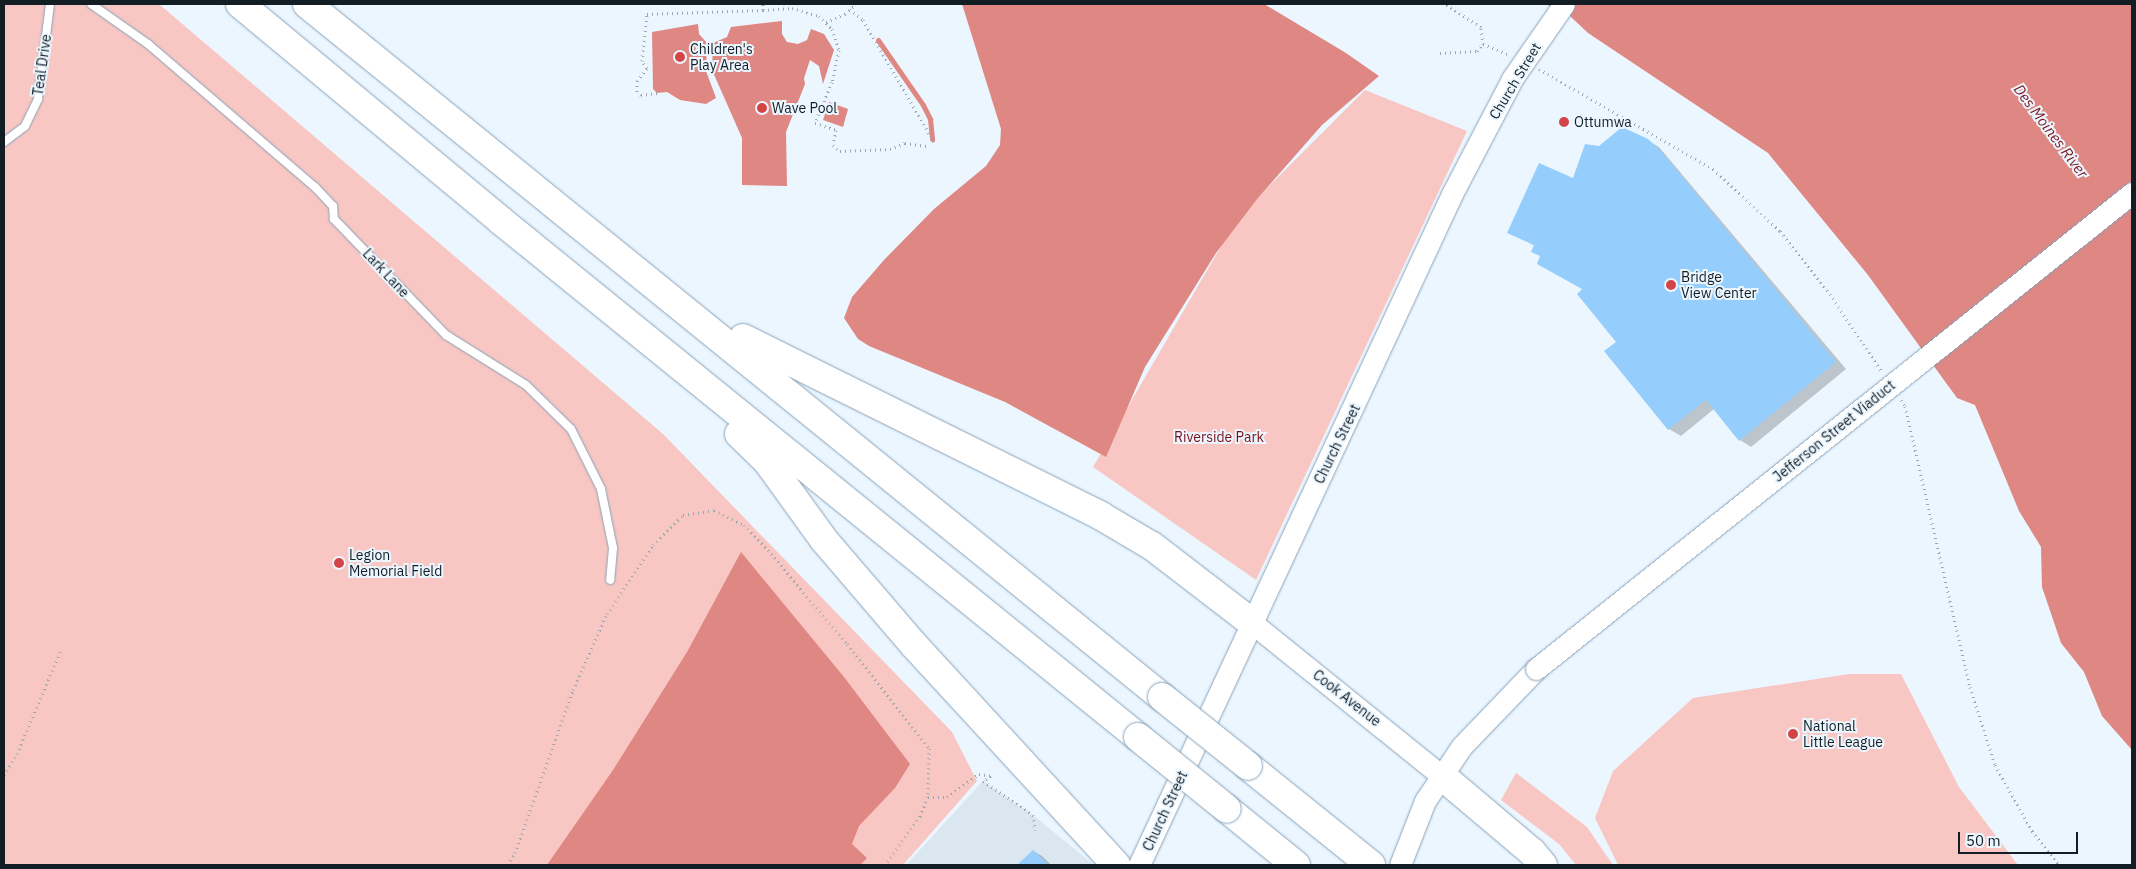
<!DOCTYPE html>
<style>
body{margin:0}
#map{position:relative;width:2136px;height:869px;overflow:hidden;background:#ebf6ff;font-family:"IBM Plex Sans",sans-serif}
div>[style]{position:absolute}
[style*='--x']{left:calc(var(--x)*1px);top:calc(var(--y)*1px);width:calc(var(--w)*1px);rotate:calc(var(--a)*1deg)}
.built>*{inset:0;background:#dae7f1}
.green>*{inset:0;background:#f9c7c3}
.water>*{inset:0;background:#df8783}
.shadow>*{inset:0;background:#0003}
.stream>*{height:5px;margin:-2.5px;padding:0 2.5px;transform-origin:2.5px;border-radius:2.5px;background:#df8783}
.building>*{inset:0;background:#95cefc}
.path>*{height:3px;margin-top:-1.5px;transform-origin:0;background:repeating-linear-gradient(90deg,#9ba6ae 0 1px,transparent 0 5px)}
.roads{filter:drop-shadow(0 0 1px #8aa3b8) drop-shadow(0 0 1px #8aa3b8)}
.lane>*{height:8px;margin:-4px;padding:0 4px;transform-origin:4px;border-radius:4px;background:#fff}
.secondary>*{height:21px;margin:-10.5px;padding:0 10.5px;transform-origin:10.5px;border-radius:10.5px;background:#fff}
.highway>*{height:28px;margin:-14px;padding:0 14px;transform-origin:14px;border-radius:14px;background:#fff}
.bridges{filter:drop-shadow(0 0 1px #8aa3b8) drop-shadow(0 0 1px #8aa3b8)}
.secondary-bridge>*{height:21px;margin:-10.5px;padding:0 10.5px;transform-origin:10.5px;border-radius:10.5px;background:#fff}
.highway-bridge>*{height:28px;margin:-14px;padding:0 14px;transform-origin:14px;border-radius:14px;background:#fff}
.dots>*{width:14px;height:14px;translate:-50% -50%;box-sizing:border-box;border:2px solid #ebf6ff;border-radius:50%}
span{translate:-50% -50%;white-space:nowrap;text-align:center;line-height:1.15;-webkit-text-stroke:4px #ebf6ff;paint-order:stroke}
.poi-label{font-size:14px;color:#131d24}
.left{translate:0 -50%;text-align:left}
.street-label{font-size:14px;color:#131d24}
.park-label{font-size:14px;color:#7a1019}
.water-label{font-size:15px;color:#81191f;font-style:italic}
.frame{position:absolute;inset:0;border:5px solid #131d24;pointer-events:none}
.scale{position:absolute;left:1958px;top:832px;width:120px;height:22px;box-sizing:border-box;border:2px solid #131d24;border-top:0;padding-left:6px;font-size:15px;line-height:18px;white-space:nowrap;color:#131d24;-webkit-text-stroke:4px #ebf6ff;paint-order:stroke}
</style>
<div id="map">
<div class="built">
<i style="clip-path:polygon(983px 781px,1033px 815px,1094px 865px,906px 865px)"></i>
</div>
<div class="green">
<i style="clip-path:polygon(4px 4px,159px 4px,663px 434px,952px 732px,977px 781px,903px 865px,4px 865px)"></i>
<i style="clip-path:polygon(1365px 90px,1467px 131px,1256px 580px,1093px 467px,1238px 217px)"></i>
<i style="clip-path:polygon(1849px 674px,1901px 674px,1959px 787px,2018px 865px,1618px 865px,1595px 818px,1613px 771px,1693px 698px)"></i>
<i style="clip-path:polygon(1516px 773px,1587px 827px,1613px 865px,1576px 865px,1559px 844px,1501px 800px)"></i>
</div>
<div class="water">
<i style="clip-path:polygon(962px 4px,1264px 4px,1346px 53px,1379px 76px,1322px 125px,1257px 199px,1216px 253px,1145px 367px,1106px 457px,1005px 402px,869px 346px,858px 339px,844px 318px,852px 297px,884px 260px,934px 209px,986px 166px,1000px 145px,1001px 129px)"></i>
<i style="clip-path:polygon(1546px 4px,2132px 4px,2132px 750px,2102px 716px,2084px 672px,2061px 643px,2042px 587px,2041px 547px,2019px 511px,1975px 405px,1957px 398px,1868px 275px,1768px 153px,1588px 33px,1570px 16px)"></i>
<i style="clip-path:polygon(782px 21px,782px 34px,787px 42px,798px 44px,807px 40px,811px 29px,824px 34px,834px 50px,823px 84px,819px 66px,810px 60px,804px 78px,805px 84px,786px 132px,787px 186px,742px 185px,742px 138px,712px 70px,713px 43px,727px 37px,731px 27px)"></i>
<i style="clip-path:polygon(698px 24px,699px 34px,707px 43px,706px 71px,716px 98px,706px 104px,680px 100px,667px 92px,657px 93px,653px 89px,652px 32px)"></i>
<i style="clip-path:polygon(829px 102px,848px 109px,843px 127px,823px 120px)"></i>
<i style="clip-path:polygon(741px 552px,844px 677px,910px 764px,895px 788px,859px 826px,852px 844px,867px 858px,860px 865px,547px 865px,613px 770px,687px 652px)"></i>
</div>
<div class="shadow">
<i style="clip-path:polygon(1647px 140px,1659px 147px,1846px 369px,1751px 447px,1740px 440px,1714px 409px,1681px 436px,1669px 429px,1605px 352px,1617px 342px,1584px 289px,1541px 256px,1535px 246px,1509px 232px,1574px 180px,1599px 147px)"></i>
<i style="clip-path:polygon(1033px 851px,1042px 856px,1051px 865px,1019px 865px)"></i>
</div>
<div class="stream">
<i style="--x:878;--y:40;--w:79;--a:55.3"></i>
<i style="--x:923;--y:105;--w:16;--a:63"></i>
<i style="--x:930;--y:119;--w:20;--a:84"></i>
</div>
<div class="building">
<i style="clip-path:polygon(1622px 127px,1648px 139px,1660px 150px,1836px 362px,1739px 441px,1706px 400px,1668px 430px,1604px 351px,1616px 342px,1577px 294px,1582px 289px,1537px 264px,1540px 256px,1531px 252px,1534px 245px,1507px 233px,1539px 163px,1573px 178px,1585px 144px,1599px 146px)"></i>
<i style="clip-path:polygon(1033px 850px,1049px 865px,1017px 865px)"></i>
</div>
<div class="path">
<i style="--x:763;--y:4;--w:6;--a:90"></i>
<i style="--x:763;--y:10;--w:29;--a:-4"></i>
<i style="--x:792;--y:8;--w:28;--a:17"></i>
<i style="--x:819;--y:16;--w:18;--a:45"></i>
<i style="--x:832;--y:29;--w:22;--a:72"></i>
<i style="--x:839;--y:50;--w:33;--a:102"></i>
<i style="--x:832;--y:82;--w:44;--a:112.5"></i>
<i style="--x:815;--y:123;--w:22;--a:18"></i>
<i style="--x:836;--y:130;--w:15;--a:101"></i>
<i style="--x:833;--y:145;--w:9;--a:41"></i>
<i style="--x:840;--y:151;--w:50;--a:-2.3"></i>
<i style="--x:890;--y:149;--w:16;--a:-22"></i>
<i style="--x:905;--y:143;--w:22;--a:8"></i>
<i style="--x:850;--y:9;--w:17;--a:40"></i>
<i style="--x:863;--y:20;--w:141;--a:59.8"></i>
<i style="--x:826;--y:22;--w:21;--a:-23"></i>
<i style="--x:845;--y:14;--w:15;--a:-42"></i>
<i style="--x:1483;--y:44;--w:27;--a:22"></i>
<i style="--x:1440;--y:53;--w:37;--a:-3"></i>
<i style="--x:1477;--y:51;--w:9;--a:-49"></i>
<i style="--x:1483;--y:44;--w:17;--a:-97"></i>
<i style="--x:1481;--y:27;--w:43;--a:-147.4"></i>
<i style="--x:1539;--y:69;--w:201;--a:29.9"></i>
<i style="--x:1713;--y:169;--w:91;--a:42.8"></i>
<i style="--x:1780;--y:231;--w:75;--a:51.5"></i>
<i style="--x:1827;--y:290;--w:99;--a:56.1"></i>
<i style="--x:657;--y:93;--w:16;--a:173"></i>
<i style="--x:641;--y:95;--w:5;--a:-143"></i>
<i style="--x:637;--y:92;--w:11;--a:-90"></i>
<i style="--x:637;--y:81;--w:16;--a:-52"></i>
<i style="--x:647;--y:68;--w:9;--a:-126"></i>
<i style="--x:642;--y:61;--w:47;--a:-83.9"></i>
<i style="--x:647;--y:14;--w:116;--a:-2"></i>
<i style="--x:1901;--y:400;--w:7;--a:56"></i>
<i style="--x:1905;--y:406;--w:288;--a:77"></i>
<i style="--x:1970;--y:687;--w:82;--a:72.2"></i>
<i style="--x:1995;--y:765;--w:76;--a:60.7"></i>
<i style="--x:2032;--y:831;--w:43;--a:51.5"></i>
<i style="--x:4;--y:775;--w:25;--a:-58"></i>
<i style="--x:17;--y:754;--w:111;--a:-67.1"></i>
<i style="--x:928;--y:797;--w:19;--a:0"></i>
<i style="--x:947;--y:797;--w:39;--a:-36"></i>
<i style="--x:979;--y:774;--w:12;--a:9"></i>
<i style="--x:991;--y:776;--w:9;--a:148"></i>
<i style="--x:983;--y:781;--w:60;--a:34.2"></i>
<i style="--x:1033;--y:815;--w:15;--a:82"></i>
<i style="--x:508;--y:865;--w:14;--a:-60"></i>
<i style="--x:515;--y:853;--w:173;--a:-70.4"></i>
<i style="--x:573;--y:690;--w:83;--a:-65.9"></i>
<i style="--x:607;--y:614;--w:83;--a:-56.3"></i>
<i style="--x:653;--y:545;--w:42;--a:-45"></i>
<i style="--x:683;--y:515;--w:31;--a:-9"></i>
<i style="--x:714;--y:510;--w:34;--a:27"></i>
<i style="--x:744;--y:525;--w:35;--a:46"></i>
<i style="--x:768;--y:550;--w:123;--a:50"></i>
<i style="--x:847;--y:644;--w:132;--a:51.7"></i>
<i style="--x:929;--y:748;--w:49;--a:91.2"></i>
<i style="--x:928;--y:797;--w:21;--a:113"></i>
<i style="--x:920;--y:816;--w:60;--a:125.5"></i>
</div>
<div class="roads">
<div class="lane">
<i style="--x:91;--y:4;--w:70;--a:35.1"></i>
<i style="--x:148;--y:44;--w:220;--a:40.6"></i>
<i style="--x:315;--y:187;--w:26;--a:47"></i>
<i style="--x:333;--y:206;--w:13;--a:86"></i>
<i style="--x:334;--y:219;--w:161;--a:46"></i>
<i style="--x:446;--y:335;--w:94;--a:32"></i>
<i style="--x:526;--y:385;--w:63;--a:44.4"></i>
<i style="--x:571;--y:429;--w:67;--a:63.4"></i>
<i style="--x:601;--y:489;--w:60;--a:78.5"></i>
<i style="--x:613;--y:548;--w:32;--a:95"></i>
<i style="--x:4;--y:142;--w:26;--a:-37"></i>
<i style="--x:25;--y:126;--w:30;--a:-64"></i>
<i style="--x:38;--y:99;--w:96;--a:-82.8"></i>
</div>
<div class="secondary">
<i style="--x:1251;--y:622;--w:245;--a:38.9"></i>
<i style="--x:1139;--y:865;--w:740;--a:-64.99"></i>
<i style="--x:1452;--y:194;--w:130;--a:-62.4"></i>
<i style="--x:1512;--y:79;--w:91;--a:-55.3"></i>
<i style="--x:1400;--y:865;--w:69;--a:-68.7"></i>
<i style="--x:1425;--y:801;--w:66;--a:-56.1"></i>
<i style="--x:1462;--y:746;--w:107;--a:-46.1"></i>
</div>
<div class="highway">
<i style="--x:240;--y:4;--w:338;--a:39.7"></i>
<i style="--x:500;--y:220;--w:821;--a:39.02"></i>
<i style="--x:307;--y:4;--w:1101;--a:39.03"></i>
<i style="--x:743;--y:338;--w:400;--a:26.4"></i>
<i style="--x:1101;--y:516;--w:59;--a:30.5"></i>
<i style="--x:1152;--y:546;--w:125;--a:37.5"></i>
<i style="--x:739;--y:434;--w:39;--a:44"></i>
<i style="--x:767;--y:461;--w:97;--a:54.2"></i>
<i style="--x:824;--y:540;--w:138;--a:49.4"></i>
<i style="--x:914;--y:645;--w:299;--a:47.4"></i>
<i style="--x:1248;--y:766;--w:158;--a:38.8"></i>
<i style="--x:1442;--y:776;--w:118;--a:40.2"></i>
<i style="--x:1532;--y:852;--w:17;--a:50"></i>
<i style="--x:1227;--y:809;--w:89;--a:39.1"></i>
</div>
</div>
<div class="bridges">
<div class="secondary-bridge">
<i style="--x:1536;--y:669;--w:763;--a:-38.61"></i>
</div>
<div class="highway-bridge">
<i style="--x:1162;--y:697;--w:110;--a:38.7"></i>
<i style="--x:1138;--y:737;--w:114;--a:39"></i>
</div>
</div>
<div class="dots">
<i style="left:680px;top:57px;background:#d44447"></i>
<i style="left:762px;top:108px;background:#d44447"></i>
<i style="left:1564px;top:122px;background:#d44447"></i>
<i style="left:1671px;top:285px;background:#d44447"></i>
<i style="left:339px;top:563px;background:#d44447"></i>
<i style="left:1793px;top:734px;background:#d44447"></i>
</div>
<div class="poi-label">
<span class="left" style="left:690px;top:57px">Children's<br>Play Area</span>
<span class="left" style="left:772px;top:108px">Wave Pool</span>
<span class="left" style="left:1574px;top:122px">Ottumwa</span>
<span class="left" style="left:1681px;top:285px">Bridge<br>View Center</span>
<span class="left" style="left:349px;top:563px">Legion<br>Memorial Field</span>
<span class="left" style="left:1803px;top:734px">National<br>Little League</span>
</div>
<div class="street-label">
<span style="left:42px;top:65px;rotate:-82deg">Teal Drive</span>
<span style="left:1515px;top:81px;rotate:-59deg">Church Street</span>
<span style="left:386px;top:273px;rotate:47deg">Lark Lane</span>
<span style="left:1834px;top:431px;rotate:-39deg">Jefferson Street Viaduct</span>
<span style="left:1337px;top:444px;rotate:-64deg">Church Street</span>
<span style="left:1347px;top:698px;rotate:38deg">Cook Avenue</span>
<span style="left:1165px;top:811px;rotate:-65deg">Church Street</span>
</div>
<div class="park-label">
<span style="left:1219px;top:437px">Riverside Park</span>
</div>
<div class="water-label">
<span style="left:2051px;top:131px;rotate:53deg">Des Moines River</span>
</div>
<div class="frame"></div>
<div class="scale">50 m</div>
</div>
